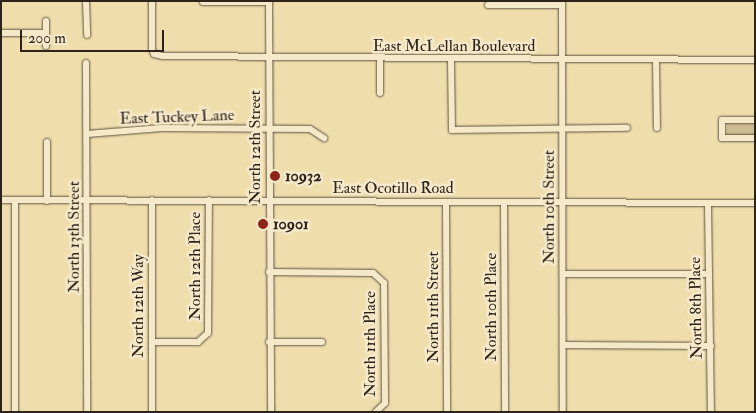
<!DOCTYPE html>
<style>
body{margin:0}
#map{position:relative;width:756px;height:413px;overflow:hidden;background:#efddac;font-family:"IM FELL Double Pica",serif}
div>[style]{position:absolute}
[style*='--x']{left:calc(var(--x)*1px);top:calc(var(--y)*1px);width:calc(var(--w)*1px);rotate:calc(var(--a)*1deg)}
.green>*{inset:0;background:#cebd93}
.roads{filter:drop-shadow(0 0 1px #5e523f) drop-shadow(0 0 1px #5e523f)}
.minor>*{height:6px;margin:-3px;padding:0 3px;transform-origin:3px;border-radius:3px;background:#f5e9c9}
.dots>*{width:14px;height:14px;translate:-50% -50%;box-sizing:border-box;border:2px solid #f5e9c9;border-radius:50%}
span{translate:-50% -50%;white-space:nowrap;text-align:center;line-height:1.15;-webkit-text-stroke:5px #f5e9c9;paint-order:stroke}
.street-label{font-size:16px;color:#2e231b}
.poi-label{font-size:16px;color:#2e231b;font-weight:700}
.left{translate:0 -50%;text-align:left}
.frame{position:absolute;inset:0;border:2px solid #2e231b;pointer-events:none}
.scale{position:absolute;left:20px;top:30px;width:144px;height:22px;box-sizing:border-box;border:2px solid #2e231b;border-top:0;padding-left:6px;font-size:15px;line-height:18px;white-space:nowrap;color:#2e231b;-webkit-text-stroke:4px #f5e9c9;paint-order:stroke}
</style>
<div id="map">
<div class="green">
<i style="clip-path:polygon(755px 121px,755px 136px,727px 136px,727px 122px)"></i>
</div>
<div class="roads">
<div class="minor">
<i style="--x:86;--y:1;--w:34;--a:88"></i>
<i style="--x:152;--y:1;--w:48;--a:90"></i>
<i style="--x:152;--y:49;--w:5;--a:68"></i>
<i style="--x:154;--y:54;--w:9;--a:13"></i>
<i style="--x:163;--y:56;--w:592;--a:0.39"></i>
<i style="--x:269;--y:1;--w:411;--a:89.7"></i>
<i style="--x:562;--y:1;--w:411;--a:89.9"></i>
<i style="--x:203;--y:2;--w:66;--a:0"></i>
<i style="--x:488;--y:5;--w:74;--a:0"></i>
<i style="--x:1;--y:33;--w:45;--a:0"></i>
<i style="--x:46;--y:33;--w:13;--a:90"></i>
<i style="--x:46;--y:33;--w:12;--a:-90"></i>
<i style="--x:380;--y:59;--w:34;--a:90"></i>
<i style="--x:451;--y:60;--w:70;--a:89.2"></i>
<i style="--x:452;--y:130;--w:175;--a:-0.7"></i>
<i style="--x:656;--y:60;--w:68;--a:89.2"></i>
<i style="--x:86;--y:63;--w:349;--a:89.8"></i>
<i style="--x:755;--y:120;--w:33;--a:180"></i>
<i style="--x:722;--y:120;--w:18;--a:90"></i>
<i style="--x:722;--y:138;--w:33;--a:0"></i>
<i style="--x:87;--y:134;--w:75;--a:-4.6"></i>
<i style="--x:162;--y:128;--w:148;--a:0.4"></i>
<i style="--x:310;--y:129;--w:17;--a:33"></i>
<i style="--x:47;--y:142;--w:59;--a:90"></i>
<i style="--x:1;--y:200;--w:754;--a:0.23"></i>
<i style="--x:15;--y:200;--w:212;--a:90"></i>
<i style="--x:446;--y:202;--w:210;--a:89.7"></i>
<i style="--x:504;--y:203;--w:209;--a:89.7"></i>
<i style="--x:708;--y:203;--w:209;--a:89.2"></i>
<i style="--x:269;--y:272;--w:104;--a:0.6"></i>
<i style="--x:373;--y:273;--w:15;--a:42"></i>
<i style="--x:384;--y:283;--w:120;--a:89.5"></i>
<i style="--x:385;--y:403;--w:13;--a:135"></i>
<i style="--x:563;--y:274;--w:146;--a:0"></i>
<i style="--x:152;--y:342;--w:46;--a:0"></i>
<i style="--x:198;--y:342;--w:13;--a:-42"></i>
<i style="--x:208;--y:333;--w:133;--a:-89.6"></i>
<i style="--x:269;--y:342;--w:53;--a:0"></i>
<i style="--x:563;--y:345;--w:148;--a:0.4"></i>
<i style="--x:152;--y:412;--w:212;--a:-90"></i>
</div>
</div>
<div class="dots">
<i style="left:275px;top:176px;background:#8f2418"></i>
<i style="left:263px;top:224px;background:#8f2418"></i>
</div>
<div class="street-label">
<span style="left:454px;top:46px">East McLellan Boulevard</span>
<span style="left:177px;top:117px;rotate:-2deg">East Tuckey Lane</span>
<span style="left:255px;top:147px;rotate:-90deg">North 12th Street</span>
<span style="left:393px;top:188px">East Ocotillo Road</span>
<span style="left:549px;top:207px;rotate:-90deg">North 10th Street</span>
<span style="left:74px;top:237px;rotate:-90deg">North 13th Street</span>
<span style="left:195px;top:266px;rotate:-90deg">North 12th Place</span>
<span style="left:138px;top:306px;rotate:-90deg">North 12th Way</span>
<span style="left:433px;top:307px;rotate:-90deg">North 11th Street</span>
<span style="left:491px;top:307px;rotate:-90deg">North 10th Place</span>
<span style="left:696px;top:308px;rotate:-91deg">North 8th Place</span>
<span style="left:370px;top:344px;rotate:-90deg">North 11th Place</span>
</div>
<div class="poi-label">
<span class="left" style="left:285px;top:176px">10932</span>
<span class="left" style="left:273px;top:224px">10901</span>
</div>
<div class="frame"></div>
<div class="scale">200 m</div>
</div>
